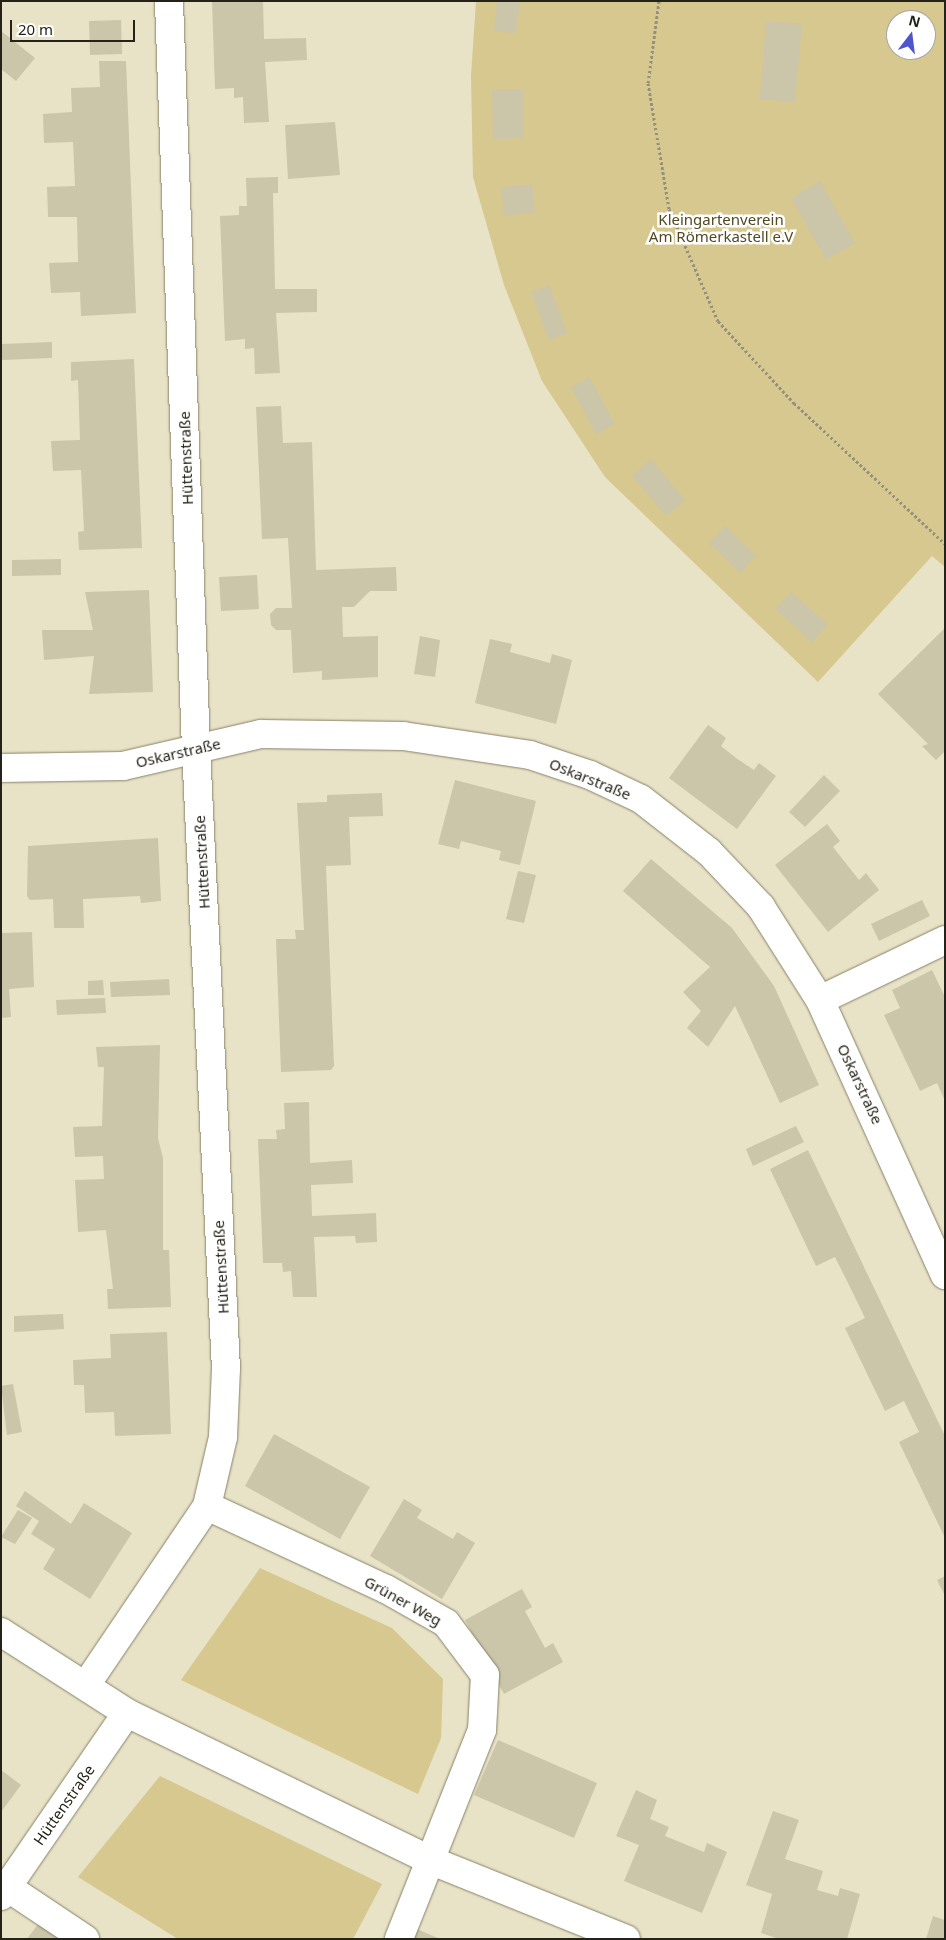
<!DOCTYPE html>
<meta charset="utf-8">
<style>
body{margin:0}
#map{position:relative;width:946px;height:1940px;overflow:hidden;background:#e8e2c7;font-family:"Noto Sans",sans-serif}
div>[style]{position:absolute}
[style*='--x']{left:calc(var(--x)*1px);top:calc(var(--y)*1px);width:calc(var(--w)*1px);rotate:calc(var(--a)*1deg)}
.green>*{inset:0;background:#d6c88e}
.building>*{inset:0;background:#cbc5aa}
.path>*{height:3px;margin-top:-1.5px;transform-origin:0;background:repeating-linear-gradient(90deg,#94907c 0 2.5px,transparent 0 5px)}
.roads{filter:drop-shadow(0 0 1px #888269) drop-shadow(0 0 1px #888269)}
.minor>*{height:28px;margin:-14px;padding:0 14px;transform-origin:14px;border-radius:14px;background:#fff}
span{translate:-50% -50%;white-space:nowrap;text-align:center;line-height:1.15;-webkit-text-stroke:5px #fff;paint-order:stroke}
.park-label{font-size:15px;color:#524922}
.street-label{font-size:15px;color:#252319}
.frame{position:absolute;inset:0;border:2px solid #252319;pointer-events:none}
.north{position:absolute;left:886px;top:10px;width:50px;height:50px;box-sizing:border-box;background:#fff;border:1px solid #a8a7a3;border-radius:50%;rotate:15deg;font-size:14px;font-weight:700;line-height:20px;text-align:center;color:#252319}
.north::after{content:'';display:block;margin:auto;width:18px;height:22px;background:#5155cc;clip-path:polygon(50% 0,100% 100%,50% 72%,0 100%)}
.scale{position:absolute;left:10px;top:20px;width:125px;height:22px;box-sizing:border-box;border:2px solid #252319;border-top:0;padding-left:6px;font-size:15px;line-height:18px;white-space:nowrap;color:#252319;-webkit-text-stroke:4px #fff;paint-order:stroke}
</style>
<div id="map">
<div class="green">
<i style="clip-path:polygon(evenodd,476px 1px,945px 1px,945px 567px,932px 556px,818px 682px,605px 477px,542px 381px,504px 285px,473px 177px,471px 76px,476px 1px,896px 20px,926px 20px,926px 50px,896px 50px,896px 20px)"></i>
<i style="clip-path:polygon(260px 1568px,392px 1628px,443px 1679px,441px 1738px,418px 1794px,181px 1680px)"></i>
<i style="clip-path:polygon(160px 1776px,382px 1884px,353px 1939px,178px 1939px,78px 1877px)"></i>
</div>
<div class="building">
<i style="clip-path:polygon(212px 1px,263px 1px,264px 39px,306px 38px,307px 60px,265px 62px,269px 122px,244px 123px,243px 97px,234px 98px,234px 88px,215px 89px)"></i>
<i style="clip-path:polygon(497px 1px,520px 1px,516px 33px,494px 31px)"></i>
<i style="clip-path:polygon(121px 20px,122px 54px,90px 55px,89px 21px)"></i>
<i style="clip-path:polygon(766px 21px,802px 24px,795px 102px,760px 99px)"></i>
<i style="clip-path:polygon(1px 31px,35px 58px,16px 81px,1px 69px)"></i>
<i style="clip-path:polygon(99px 61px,126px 61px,136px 313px,81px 316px,80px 292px,51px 293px,49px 263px,78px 262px,77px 217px,48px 217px,47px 187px,75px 186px,73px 142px,44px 143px,43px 114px,72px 112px,71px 88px,100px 87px)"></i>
<i style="clip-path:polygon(492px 89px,523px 89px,523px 138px,493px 139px)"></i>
<i style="clip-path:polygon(335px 122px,340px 175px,288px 179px,285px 125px)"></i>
<i style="clip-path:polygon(278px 177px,278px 193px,273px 193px,275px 289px,317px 289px,317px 312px,276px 313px,280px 373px,255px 374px,254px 348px,245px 349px,245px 339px,225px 341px,220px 216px,239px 215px,239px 206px,247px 206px,246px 178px)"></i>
<i style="clip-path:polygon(820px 181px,855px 243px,826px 260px,791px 198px)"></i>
<i style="clip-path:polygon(532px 184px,535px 212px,504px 216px,501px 188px)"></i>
<i style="clip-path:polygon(549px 285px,567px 333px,549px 340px,531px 292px)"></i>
<i style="clip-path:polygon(52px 342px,52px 358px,2px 360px,2px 344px)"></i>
<i style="clip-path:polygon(134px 359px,142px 548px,79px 550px,78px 532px,84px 531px,81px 470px,53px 471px,51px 441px,80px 440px,78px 380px,71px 381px,71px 362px)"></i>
<i style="clip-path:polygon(589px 377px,615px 424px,596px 434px,571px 387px)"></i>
<i style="clip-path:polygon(281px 406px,283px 443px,312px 442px,316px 570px,396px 567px,397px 591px,370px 591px,354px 607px,342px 607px,343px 637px,378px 636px,378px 677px,322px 680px,322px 671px,293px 673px,291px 630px,276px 630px,271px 625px,270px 614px,276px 608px,292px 608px,288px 538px,262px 539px,256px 407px)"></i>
<i style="clip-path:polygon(651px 459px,685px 500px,666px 516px,632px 476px)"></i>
<i style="clip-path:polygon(725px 526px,756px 556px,740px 573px,709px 543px)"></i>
<i style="clip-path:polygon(61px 559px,61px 575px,12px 576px,12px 560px)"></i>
<i style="clip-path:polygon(257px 575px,259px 609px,221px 611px,219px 577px)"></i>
<i style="clip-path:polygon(149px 590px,153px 692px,89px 694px,94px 656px,44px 660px,42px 630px,93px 630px,85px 592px)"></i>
<i style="clip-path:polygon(791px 592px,828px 624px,812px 642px,775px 609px)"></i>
<i style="clip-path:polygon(945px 628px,945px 751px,936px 760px,922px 746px,928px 744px,878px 694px)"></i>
<i style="clip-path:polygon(420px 636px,440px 640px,435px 677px,414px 674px)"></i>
<i style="clip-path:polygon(490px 639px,512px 644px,510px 652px,550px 663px,552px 654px,572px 660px,556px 724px,475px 703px)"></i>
<i style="clip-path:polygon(708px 725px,726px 738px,721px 746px,736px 758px,754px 770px,759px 763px,776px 776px,737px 829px,669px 778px)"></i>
<i style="clip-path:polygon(824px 775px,840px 791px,805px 827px,789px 812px)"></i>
<i style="clip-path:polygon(455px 780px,536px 801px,520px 865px,499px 860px,501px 851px,461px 841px,459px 849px,438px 844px)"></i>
<i style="clip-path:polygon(382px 793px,383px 816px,349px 817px,351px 865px,326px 866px,334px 1066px,331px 1070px,281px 1072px,276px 939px,296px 939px,295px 930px,304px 930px,297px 803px,327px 802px,327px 795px)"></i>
<i style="clip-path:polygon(827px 824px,840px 841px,833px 847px,859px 880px,866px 873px,879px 890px,828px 932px,775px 865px)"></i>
<i style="clip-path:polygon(158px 838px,161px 901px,141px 903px,140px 896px,83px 899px,84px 928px,54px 928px,53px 899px,30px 900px,27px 896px,28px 846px)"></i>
<i style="clip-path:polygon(651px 859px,732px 928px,774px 986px,819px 1085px,780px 1103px,735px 1006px,708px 1047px,687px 1028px,701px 1011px,683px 992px,710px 967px,623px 891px)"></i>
<i style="clip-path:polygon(518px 871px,536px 875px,524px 923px,506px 919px)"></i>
<i style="clip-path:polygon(922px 900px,930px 916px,879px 941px,871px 924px)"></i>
<i style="clip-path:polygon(32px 932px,34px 987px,9px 989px,11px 1017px,1px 1018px,1px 933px)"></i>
<i style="clip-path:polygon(932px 970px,945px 997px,945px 1101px,937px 1083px,920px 1091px,884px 1015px,900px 1008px,892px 990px)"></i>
<i style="clip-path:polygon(169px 979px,170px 995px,111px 997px,110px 982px)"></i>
<i style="clip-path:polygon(103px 980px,104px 995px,88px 995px,88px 981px)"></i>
<i style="clip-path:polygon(105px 998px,106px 1013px,57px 1015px,56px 1000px)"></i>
<i style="clip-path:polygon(160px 1045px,158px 1138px,163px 1158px,163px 1250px,169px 1250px,171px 1307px,108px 1309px,107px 1289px,113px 1289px,106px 1230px,78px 1232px,75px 1180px,104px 1179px,103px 1156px,75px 1157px,73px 1127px,102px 1126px,104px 1067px,98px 1067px,96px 1047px)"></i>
<i style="clip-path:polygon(309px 1102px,310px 1163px,352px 1160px,353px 1183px,311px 1185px,312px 1216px,376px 1213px,377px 1242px,356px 1243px,355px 1236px,314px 1237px,317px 1297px,293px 1297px,291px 1271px,283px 1272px,282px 1263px,263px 1263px,258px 1139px,277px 1139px,276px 1130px,285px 1129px,284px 1103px)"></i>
<i style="clip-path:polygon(796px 1126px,804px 1142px,753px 1166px,746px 1149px)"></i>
<i style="clip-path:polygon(808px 1150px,945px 1436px,945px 1538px,899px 1442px,919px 1432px,904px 1401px,885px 1411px,845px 1328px,865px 1318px,850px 1287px,835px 1257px,816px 1266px,770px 1169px)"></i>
<i style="clip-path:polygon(63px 1314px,64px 1329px,14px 1332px,14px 1316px)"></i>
<i style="clip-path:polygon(167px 1332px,171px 1434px,115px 1436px,114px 1412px,85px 1413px,84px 1385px,74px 1385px,73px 1360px,111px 1358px,110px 1334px)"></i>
<i style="clip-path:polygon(13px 1384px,22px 1432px,7px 1435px,1px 1386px)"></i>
<i style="clip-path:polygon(274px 1434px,370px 1487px,340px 1539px,245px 1486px)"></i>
<i style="clip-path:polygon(25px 1491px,71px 1524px,84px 1503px,132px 1533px,90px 1599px,43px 1569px,55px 1549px,31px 1534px,39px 1521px,16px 1506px)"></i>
<i style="clip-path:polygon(404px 1499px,422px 1510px,417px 1518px,453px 1539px,457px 1532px,475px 1543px,442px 1599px,370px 1556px)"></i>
<i style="clip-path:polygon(18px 1510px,32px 1518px,15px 1544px,1px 1537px)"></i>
<i style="clip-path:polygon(945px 1576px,945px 1596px,937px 1580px)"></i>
<i style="clip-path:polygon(522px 1589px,532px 1607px,525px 1611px,545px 1648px,553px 1643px,563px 1662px,504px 1694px,465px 1620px)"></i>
<i style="clip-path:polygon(498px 1740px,597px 1783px,574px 1838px,474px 1795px)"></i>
<i style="clip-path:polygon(1px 1770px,21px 1785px,1px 1812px)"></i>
<i style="clip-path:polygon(636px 1790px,657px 1800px,650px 1819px,669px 1827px,665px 1836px,704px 1852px,707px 1843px,727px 1852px,702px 1913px,624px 1881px,639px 1845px,616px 1836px)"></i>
<i style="clip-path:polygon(773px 1811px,799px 1820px,785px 1859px,823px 1871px,817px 1890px,838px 1896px,840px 1888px,860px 1894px,847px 1939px,779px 1939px,761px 1933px,772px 1894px,746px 1885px)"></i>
<i style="clip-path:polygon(933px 1916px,945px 1920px,945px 1939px,926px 1939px)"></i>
<i style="clip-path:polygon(39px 1923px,61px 1939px,27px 1939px)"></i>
<i style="clip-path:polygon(417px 1929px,440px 1939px,412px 1939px)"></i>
</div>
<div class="path">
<i style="--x:659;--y:1;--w:83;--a:97.6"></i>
<i style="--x:648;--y:83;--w:128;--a:80.5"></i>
<i style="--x:669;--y:209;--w:122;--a:66.4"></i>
<i style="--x:718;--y:321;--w:112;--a:47.2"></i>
<i style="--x:794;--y:403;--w:207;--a:43"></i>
</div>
<div class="roads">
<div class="minor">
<i style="--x:1;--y:768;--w:122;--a:-0.9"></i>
<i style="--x:123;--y:766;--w:142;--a:-13.1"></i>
<i style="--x:261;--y:734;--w:142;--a:0.8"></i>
<i style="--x:403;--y:736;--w:128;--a:8.5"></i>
<i style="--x:530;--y:755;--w:63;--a:18.4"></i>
<i style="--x:590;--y:775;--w:56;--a:25.2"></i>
<i style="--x:641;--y:799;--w:86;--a:37.9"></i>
<i style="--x:709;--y:852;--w:76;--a:46.6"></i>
<i style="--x:761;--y:907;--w:110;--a:57.6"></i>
<i style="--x:820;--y:1000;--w:302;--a:65.6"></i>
<i style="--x:820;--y:1000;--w:139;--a:-25.6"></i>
<i style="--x:207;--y:1506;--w:197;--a:24.9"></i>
<i style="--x:386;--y:1589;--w:69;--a:29.5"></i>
<i style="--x:446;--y:1623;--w:65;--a:53.1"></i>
<i style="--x:485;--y:1675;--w:55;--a:93.1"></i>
<i style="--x:482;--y:1730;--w:225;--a:111.7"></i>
<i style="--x:1;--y:1632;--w:150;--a:32.7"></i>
<i style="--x:127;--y:1713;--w:339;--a:25.9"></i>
<i style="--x:432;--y:1861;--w:209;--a:21.9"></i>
<i style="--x:86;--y:1685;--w:216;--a:-55.9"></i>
<i style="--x:207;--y:1506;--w:71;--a:-76.9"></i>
<i style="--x:223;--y:1437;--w:68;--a:-87.5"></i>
<i style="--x:226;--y:1369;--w:621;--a:-92.77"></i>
<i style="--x:196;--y:749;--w:748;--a:-92.07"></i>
<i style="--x:7;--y:1887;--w:94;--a:33.7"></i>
<i style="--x:1;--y:1896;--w:222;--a:-55.5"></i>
</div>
</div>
<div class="park-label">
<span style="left:721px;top:228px">Kleingartenverein<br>Am Römerkastell e.V</span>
</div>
<div class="street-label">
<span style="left:186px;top:458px;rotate:-92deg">Hüttenstraße</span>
<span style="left:178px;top:753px;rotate:-13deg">Oskarstraße</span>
<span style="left:590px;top:779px;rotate:22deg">Oskarstraße</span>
<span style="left:202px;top:862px;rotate:-93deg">Hüttenstraße</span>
<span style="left:860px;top:1084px;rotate:65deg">Oskarstraße</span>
<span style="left:221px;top:1267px;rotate:-93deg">Hüttenstraße</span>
<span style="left:403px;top:1601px;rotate:29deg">Grüner Weg</span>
<span style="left:64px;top:1805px;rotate:-55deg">Hüttenstraße</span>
</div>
<div class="frame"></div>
<div class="north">N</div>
<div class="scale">20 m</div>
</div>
